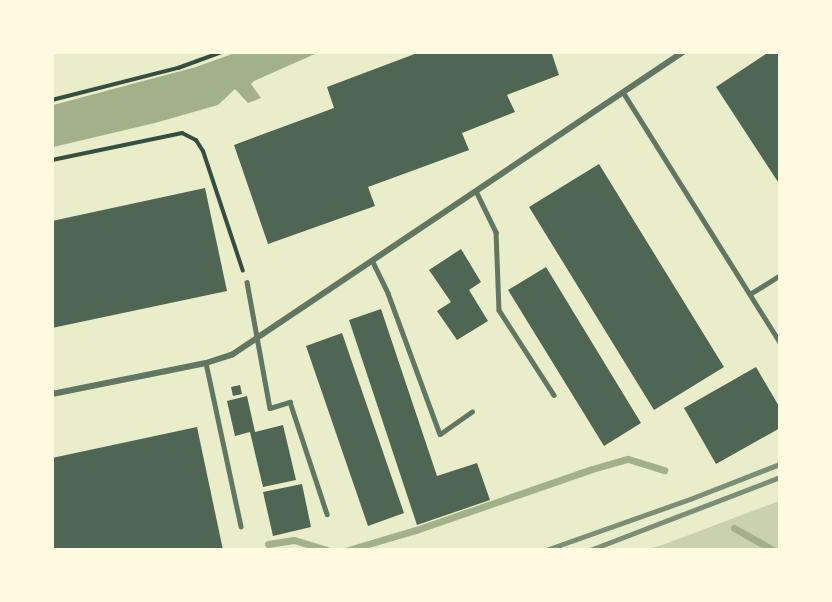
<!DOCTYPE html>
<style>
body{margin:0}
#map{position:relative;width:832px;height:602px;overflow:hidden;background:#e9edc9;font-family:Karla,sans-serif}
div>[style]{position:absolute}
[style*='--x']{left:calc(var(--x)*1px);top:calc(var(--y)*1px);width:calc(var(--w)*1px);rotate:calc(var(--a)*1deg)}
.green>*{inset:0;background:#cad2ad}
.water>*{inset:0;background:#a3b18a}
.stream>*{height:7px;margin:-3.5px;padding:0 3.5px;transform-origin:3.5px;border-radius:3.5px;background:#a3b18a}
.building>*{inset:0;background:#4f6655}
.path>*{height:4px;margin:-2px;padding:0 2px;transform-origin:2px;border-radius:2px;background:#344e41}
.service>*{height:4.5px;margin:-2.25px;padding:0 2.25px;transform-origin:2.25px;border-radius:2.25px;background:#617663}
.minor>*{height:6px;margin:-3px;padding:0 3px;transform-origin:3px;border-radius:3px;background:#617663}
.rail>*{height:4.5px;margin:-2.25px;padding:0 2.25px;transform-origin:2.25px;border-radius:2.25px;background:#7c8e77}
span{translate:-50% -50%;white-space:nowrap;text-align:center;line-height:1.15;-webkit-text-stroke:6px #fefae0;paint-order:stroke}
.frame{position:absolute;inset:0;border:54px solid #fefae0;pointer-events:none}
</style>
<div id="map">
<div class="green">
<i style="clip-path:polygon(779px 501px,779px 549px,648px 549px,665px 544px)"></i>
</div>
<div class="water">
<i style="clip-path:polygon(235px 53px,317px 53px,254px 81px,251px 84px,261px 98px,248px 103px,235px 89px,218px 105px,155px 123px,53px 147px,53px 105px,196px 67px)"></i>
</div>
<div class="stream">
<i style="--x:734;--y:528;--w:45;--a:29.4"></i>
<i style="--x:268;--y:544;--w:26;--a:-9"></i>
<i style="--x:294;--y:540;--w:34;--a:17"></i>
<i style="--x:348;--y:550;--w:71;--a:-16.4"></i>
<i style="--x:416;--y:530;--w:186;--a:-19.1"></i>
<i style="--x:592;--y:469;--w:37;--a:-16"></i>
<i style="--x:628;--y:459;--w:38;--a:17"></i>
</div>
<div class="building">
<i style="clip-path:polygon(420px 52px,556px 52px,552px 54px,559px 75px,507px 95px,515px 112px,462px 133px,469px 150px,368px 187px,375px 206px,268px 244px,234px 145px,334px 108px,327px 87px)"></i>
<i style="clip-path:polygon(769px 52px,780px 52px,780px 185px,716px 87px)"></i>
<i style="clip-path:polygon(599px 164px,724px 367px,654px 410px,529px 207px)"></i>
<i style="clip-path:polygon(205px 188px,227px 291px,52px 328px,52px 221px)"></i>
<i style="clip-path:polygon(461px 249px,481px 282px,469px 290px,488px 321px,457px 340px,437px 311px,451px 302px,429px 270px)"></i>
<i style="clip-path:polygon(546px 267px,641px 423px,604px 446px,508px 290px)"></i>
<i style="clip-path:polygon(381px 309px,437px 476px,477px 463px,490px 500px,417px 525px,349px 320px)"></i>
<i style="clip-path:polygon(342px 333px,404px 513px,368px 526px,306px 346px)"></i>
<i style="clip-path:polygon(756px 367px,780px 408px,780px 428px,716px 464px,684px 408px)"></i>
<i style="clip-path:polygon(240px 385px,242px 394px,233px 396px,231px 387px)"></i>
<i style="clip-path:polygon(247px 396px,255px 432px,283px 425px,296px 480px,263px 487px,250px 432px,235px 436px,227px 401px)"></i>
<i style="clip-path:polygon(197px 427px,223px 550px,52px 550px,52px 458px)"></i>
<i style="clip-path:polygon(302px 484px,311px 527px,273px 536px,263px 492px)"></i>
</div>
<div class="path">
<i style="--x:52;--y:100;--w:130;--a:-14.3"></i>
<i style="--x:178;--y:68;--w:47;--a:-20"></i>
<i style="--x:52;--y:160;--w:133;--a:-11.7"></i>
<i style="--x:182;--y:133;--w:16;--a:27"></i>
<i style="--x:196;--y:140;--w:13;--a:58"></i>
<i style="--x:203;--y:151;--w:126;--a:71.6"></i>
</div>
<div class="service">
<i style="--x:623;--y:92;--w:295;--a:57.9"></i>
<i style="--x:476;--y:191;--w:46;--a:64"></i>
<i style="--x:496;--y:232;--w:78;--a:87.8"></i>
<i style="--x:499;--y:310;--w:101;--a:57.1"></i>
<i style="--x:372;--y:260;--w:37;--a:64"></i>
<i style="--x:388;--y:293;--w:150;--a:69.8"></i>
<i style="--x:440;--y:434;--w:39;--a:-35"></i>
<i style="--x:247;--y:282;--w:128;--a:79.7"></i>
<i style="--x:270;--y:408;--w:21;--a:-17"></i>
<i style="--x:290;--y:402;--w:118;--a:71.7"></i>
<i style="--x:750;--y:294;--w:36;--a:-32"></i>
<i style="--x:206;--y:363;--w:167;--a:77.9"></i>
</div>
<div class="minor">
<i style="--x:52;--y:394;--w:157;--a:-11.4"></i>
<i style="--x:206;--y:363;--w:28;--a:-18"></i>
<i style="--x:233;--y:354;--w:542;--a:-33.87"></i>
</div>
<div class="rail">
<i style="--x:546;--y:550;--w:153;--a:-19.5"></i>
<i style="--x:690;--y:499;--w:97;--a:-21.3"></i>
<i style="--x:590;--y:550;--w:204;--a:-21"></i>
</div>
<div class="frame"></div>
</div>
